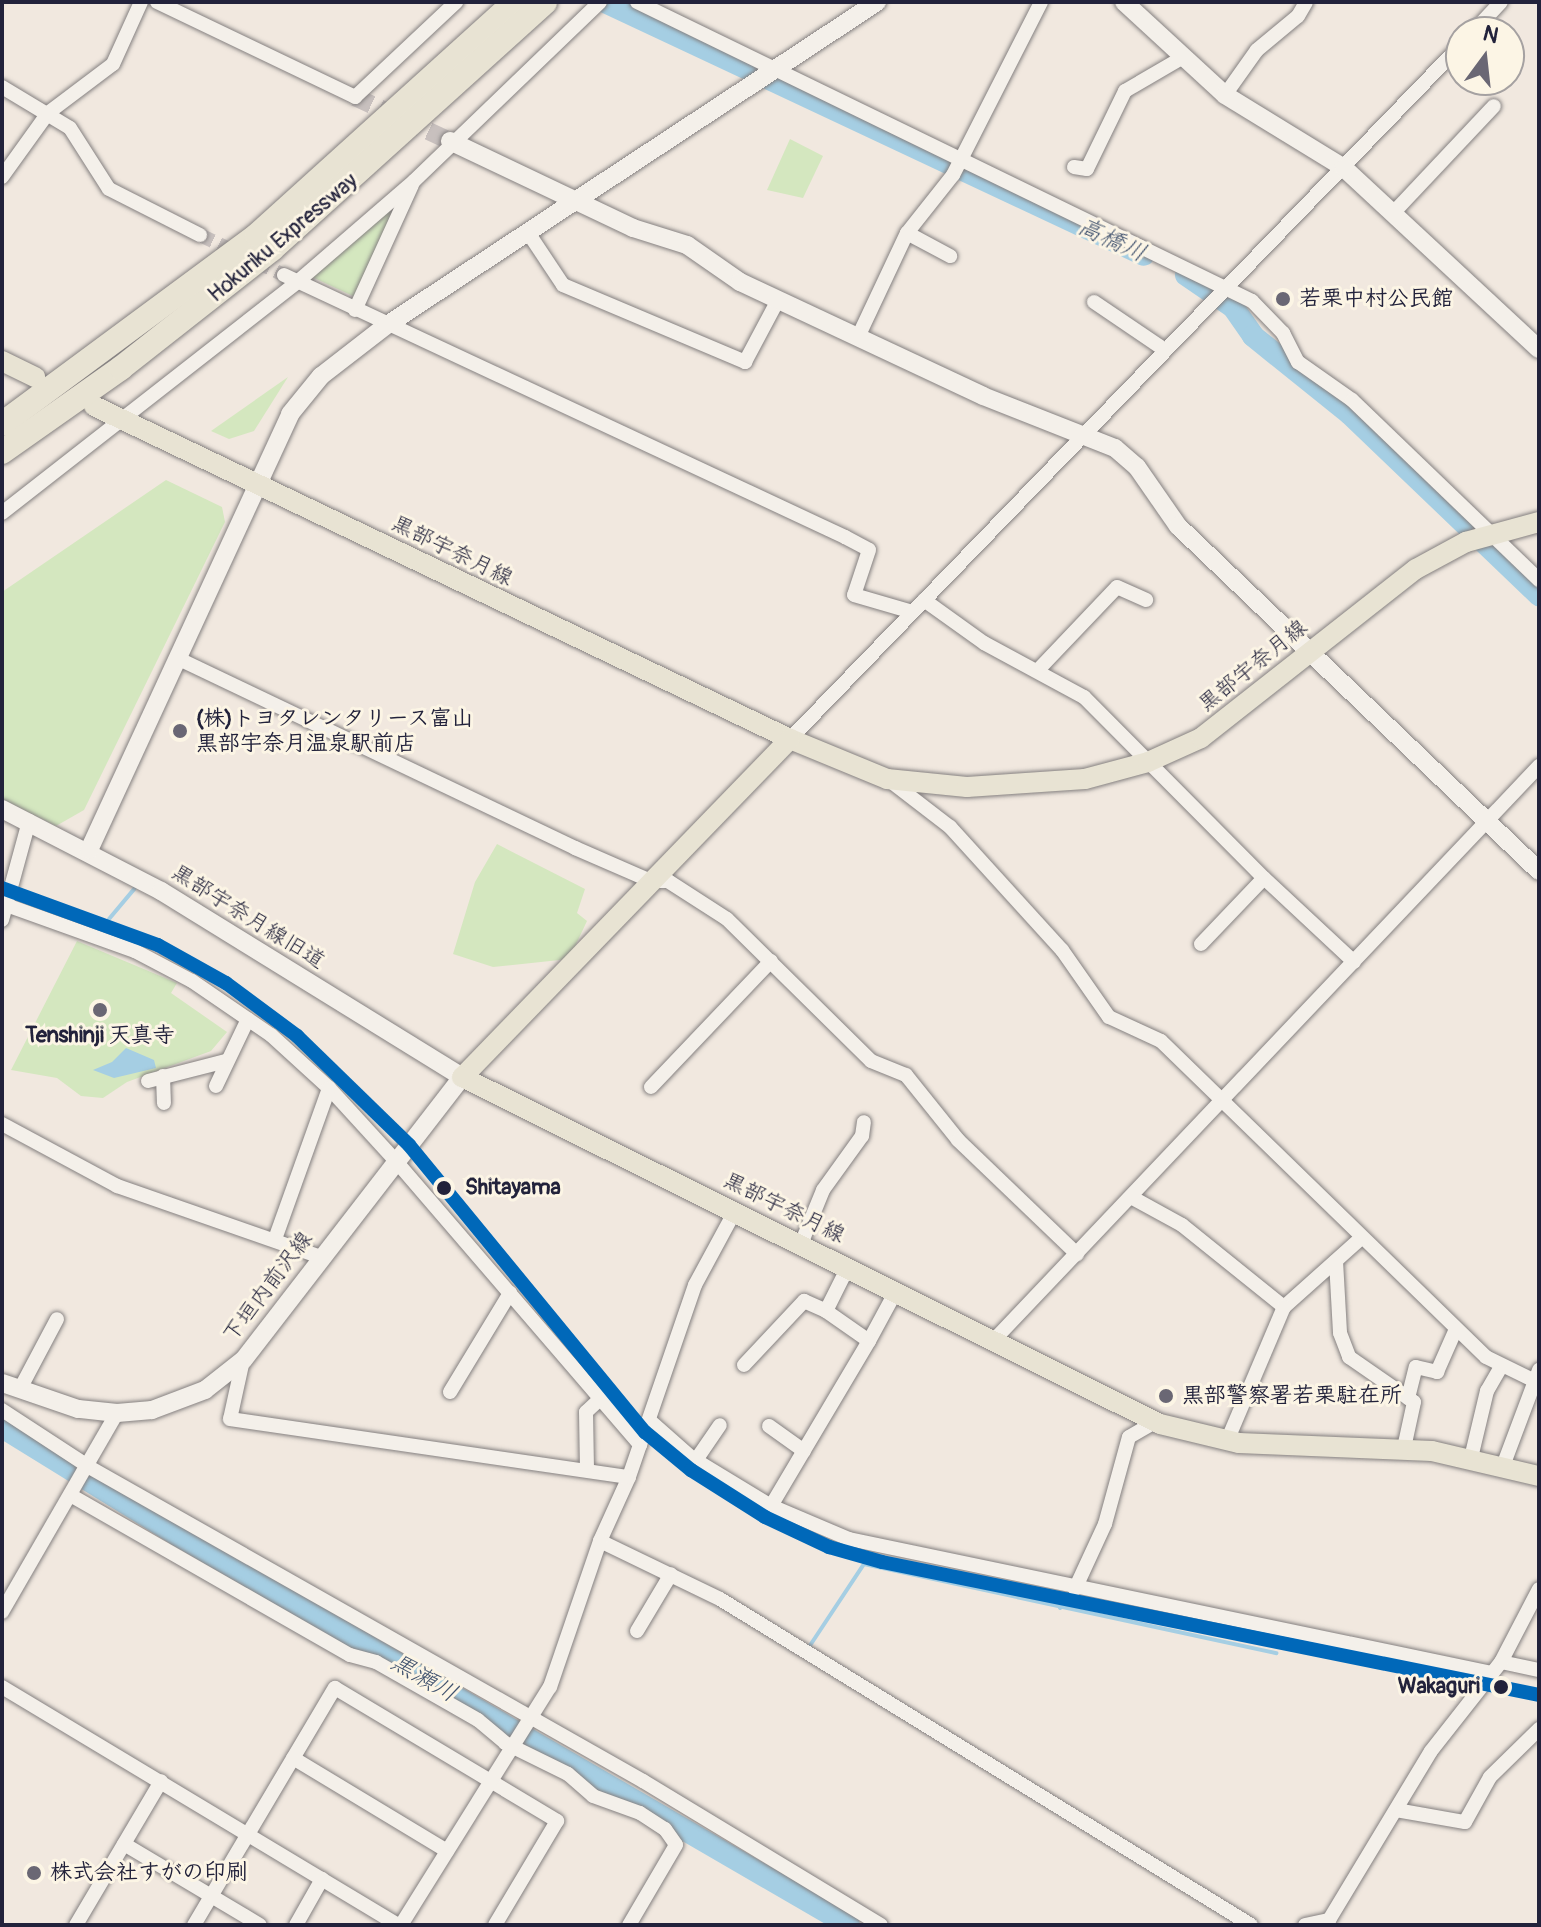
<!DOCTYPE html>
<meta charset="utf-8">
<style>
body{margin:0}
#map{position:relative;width:1541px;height:1927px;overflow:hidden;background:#f1e8df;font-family:Pangolin,"Klee One",sans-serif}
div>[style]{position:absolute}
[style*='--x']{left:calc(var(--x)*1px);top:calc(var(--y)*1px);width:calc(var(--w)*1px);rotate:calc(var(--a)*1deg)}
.green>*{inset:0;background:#d4e7bf}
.water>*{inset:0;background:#a5cee3}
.stream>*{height:4px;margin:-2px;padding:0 2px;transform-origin:2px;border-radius:2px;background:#a5cee3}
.river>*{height:22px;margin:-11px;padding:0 11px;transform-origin:11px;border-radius:11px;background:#a5cee3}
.street-tunnel>*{height:14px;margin-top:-7px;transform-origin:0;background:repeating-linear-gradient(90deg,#c8c0be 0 14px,transparent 0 21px)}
.secondary-tunnel>*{height:18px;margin-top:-9px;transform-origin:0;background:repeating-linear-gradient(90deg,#c8c0be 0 18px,transparent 0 27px)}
.roads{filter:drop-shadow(0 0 2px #848080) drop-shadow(0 0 2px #848080)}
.street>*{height:14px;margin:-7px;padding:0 7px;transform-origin:7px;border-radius:7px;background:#f4f0ea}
.secondary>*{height:18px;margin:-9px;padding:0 9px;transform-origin:9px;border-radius:9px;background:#f4f0ea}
.primary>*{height:20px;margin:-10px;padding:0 10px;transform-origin:10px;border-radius:10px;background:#e8e3d3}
.highway>*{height:24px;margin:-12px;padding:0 12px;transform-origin:12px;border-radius:12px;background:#e8e3d3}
.rail>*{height:4px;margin:-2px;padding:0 2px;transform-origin:2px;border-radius:2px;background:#b0acab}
.rail-1>*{height:14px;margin:-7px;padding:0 7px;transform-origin:7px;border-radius:7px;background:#0068b9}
.dots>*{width:22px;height:22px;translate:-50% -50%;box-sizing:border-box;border:4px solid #fcf5e5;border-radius:50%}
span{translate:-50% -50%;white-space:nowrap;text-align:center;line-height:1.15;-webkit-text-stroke:6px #fcf5e5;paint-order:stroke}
.street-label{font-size:22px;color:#22223b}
.poi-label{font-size:22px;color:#22223b;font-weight:700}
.left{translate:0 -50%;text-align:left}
.stop-label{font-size:22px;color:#22223b;font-weight:700}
.right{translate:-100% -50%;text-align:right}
.water-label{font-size:24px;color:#40526e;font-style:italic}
.frame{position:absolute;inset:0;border:4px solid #22223b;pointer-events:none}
.north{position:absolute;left:1445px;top:16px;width:80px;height:80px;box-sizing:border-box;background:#fcf5e5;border:2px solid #a5a1a1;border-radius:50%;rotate:15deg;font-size:22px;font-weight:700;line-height:32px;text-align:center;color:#22223b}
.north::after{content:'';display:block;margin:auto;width:28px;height:36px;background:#6a6774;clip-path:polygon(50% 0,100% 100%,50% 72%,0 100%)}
</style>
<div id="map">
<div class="green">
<i style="clip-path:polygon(790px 139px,823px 156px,803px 198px,767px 190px)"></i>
<i style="clip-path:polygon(395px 205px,355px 297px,312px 277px)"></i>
<i style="clip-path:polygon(288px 377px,254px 431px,229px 439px,211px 431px)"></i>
<i style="clip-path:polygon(166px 480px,222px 507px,225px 522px,84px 810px,56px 826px,2px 799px,2px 592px)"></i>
<i style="clip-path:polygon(497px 844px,585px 889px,577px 913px,587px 921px,569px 959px,493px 967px,453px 954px,475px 882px)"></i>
<i style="clip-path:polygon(77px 941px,177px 983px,171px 993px,227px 1032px,211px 1051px,127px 1082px,103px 1098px,81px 1096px,57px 1078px,11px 1070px)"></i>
</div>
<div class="water">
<i style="clip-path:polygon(126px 1048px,154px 1060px,156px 1068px,114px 1078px,93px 1070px,112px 1062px)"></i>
</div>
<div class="stream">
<i style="--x:109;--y:919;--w:40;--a:-50"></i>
<i style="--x:1060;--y:1608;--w:22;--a:-63"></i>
<i style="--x:809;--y:1647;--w:100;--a:-56.5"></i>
<i style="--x:864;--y:1564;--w:422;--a:12.2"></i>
</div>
<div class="river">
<i style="--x:605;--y:2;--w:595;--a:25.14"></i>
<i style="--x:1186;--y:275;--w:57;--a:34.2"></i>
<i style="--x:1233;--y:307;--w:35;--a:55"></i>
<i style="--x:1253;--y:336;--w:124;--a:38.8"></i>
<i style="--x:1350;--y:414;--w:262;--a:43.8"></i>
<i style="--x:2;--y:1427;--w:206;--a:31.7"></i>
<i style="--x:177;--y:1535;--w:777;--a:30.13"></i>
</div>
<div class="street-tunnel">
<i style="--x:200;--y:235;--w:93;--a:25.5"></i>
</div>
<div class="secondary-tunnel">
<i style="--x:355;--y:97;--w:105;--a:24.9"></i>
</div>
<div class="roads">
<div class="street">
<i style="--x:157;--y:2;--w:220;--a:25.6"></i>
<i style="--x:355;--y:97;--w:139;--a:-43.2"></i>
<i style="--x:637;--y:2;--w:684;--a:25.93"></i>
<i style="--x:1252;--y:301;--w:45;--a:45.9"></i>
<i style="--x:1283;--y:333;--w:33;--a:63"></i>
<i style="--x:1298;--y:362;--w:66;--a:35.1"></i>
<i style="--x:1352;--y:400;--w:260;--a:43.9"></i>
<i style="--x:1473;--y:32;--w:41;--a:-47"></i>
<i style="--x:2;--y:87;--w:79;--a:31.1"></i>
<i style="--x:70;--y:128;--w:72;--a:57.4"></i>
<i style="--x:109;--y:189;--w:102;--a:26.8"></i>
<i style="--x:1225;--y:95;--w:55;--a:-54.6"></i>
<i style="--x:1257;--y:50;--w:53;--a:-39.7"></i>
<i style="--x:1298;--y:16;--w:16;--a:-60"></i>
<i style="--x:1074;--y:167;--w:13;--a:9"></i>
<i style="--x:1087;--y:169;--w:87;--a:-64"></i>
<i style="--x:1125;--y:91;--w:64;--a:-30.2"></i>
<i style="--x:2;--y:177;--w:79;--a:-54.3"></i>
<i style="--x:48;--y:113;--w:81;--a:-37"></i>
<i style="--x:113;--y:64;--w:68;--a:-65.7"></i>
<i style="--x:1395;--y:211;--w:144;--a:-46.7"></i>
<i style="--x:907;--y:233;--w:74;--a:-51.6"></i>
<i style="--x:953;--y:175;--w:194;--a:-63"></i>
<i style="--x:529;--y:234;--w:61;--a:56.3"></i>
<i style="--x:563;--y:285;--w:198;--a:22.9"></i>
<i style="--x:745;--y:362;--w:70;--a:-62"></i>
<i style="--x:284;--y:275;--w:619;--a:25.03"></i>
<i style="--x:845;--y:537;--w:27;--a:28"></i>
<i style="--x:869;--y:550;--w:47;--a:108.4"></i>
<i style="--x:854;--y:595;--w:60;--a:16.3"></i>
<i style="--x:1094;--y:302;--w:86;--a:34.1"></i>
<i style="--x:355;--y:310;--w:137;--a:-65.5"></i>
<i style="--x:858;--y:337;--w:115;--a:-64.8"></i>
<i style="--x:907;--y:233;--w:49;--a:28.1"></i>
<i style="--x:2;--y:513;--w:373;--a:-38"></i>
<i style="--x:296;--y:283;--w:156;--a:-40.8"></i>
<i style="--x:414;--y:181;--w:258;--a:-43.9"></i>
<i style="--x:924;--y:600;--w:74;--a:35.6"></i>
<i style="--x:984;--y:643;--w:114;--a:28.4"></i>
<i style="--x:1084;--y:697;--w:255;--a:45.2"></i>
<i style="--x:179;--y:659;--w:439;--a:25.5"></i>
<i style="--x:575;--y:848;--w:83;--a:23.5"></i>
<i style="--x:651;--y:881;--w:17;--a:0"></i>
<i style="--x:668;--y:881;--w:70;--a:32.8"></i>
<i style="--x:727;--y:919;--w:202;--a:44.6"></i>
<i style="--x:871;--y:1061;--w:38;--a:22"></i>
<i style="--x:906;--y:1075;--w:83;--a:51.3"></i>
<i style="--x:958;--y:1140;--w:165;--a:43.8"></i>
<i style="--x:1039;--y:669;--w:113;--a:-46.4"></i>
<i style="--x:1117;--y:587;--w:32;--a:24"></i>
<i style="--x:790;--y:739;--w:965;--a:-45.97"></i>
<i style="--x:889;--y:780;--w:77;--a:37.6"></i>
<i style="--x:950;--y:827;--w:166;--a:47.7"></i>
<i style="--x:1062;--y:950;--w:82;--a:55"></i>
<i style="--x:1109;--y:1017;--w:57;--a:24.8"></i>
<i style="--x:1161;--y:1041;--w:453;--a:44.2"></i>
<i style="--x:1486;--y:1357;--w:59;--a:26.1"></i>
<i style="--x:9;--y:906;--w:134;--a:19.7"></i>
<i style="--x:135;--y:951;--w:64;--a:27.8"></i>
<i style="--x:192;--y:981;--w:96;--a:34.4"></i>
<i style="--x:271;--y:1035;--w:79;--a:42.4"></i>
<i style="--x:329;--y:1088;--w:98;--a:47.5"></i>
<i style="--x:395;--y:1160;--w:376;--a:49.3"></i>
<i style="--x:2;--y:920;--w:103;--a:-74.7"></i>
<i style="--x:1201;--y:944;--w:91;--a:-46.3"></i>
<i style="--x:1264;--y:878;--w:123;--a:43"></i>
<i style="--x:163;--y:1076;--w:27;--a:88"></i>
<i style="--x:148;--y:1081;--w:81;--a:-14.4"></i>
<i style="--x:216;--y:1086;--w:74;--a:-64.5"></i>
<i style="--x:651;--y:1087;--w:174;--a:-46.4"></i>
<i style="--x:2;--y:1124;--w:131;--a:28.3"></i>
<i style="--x:117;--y:1186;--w:216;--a:19.2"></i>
<i style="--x:1131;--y:1197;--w:58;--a:28.8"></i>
<i style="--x:1182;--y:1225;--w:131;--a:38.8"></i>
<i style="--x:1284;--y:1307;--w:102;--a:-41.8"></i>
<i style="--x:735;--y:1211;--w:84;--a:118.4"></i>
<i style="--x:695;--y:1285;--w:203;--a:109"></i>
<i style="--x:629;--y:1477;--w:70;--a:114.4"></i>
<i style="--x:600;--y:1541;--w:133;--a:25.8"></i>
<i style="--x:720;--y:1599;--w:623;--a:31.55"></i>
<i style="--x:275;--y:1239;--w:160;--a:-70.3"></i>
<i style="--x:801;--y:1244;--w:58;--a:-67.8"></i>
<i style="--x:823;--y:1190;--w:67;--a:-54.2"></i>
<i style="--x:862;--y:1136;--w:14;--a:-82"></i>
<i style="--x:1336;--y:1261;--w:72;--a:86.8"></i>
<i style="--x:1340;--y:1333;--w:26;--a:69"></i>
<i style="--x:1349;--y:1357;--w:79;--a:34.7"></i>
<i style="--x:1414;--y:1402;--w:47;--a:102.3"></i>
<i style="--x:994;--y:1340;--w:792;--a:-46.48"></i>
<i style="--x:869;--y:1341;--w:57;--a:-61.6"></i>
<i style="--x:243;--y:1360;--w:60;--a:102.4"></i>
<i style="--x:230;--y:1419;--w:403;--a:8.3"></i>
<i style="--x:744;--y:1365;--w:88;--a:-46.8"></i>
<i style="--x:804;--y:1301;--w:24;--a:24"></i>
<i style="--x:20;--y:1389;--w:79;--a:-62.1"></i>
<i style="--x:450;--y:1392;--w:116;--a:-58.8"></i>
<i style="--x:1408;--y:1398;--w:32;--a:-76"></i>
<i style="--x:1416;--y:1367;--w:22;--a:13"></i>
<i style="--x:1437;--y:1372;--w:47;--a:-66.2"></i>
<i style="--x:2;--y:1410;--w:104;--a:33.2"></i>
<i style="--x:89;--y:1467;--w:637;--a:29.54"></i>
<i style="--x:643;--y:1781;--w:278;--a:31.2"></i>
<i style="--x:649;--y:1420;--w:57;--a:41.5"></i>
<i style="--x:692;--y:1458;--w:92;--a:31.3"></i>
<i style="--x:771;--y:1506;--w:85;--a:22.9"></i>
<i style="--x:849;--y:1539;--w:657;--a:11.77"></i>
<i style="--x:769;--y:1426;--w:43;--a:35.5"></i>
<i style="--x:1227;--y:1441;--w:146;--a:-67"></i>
<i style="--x:1471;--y:1458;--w:69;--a:-76.6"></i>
<i style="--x:1487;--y:1391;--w:28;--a:-60"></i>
<i style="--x:696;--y:1460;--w:42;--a:-55.6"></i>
<i style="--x:1503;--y:1466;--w:103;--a:-69.4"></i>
<i style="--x:587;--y:1469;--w:57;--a:-91"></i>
<i style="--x:586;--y:1412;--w:19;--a:-43"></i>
<i style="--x:72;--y:1496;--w:320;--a:29.8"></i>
<i style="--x:350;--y:1655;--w:27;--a:15"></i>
<i style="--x:376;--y:1662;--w:117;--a:29.6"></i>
<i style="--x:478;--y:1720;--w:35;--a:40"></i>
<i style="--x:505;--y:1743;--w:70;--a:26.2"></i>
<i style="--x:568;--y:1774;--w:33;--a:41"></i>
<i style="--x:593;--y:1796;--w:50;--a:19.9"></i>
<i style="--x:640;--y:1813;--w:30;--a:33"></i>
<i style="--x:665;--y:1829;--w:19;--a:55"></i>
<i style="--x:676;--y:1845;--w:93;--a:120.4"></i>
<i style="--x:771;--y:1506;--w:192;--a:-59.3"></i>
<i style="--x:869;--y:1341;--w:52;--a:-145.1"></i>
<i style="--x:826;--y:1311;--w:49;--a:-63.4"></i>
<i style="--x:1075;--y:1589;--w:72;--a:-65.2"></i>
<i style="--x:1105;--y:1524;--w:90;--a:-74.6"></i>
<i style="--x:1129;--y:1437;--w:30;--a:-30"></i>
<i style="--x:2;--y:1612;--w:230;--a:-60"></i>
<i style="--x:637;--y:1631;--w:66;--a:-59.2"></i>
<i style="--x:1501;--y:1662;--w:39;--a:12"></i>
<i style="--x:2;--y:1687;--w:462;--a:31"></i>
<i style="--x:293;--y:1758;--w:180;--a:31.1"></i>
<i style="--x:1396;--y:1810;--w:70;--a:9.9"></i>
<i style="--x:1465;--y:1822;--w:51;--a:-60.9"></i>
<i style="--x:1490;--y:1777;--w:69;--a:-44.4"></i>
<i style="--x:124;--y:1844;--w:158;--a:30.8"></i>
<i style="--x:76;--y:1925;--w:167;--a:-59.4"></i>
<i style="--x:194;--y:1925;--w:276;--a:-59.3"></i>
<i style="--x:335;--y:1688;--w:259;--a:30.9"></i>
<i style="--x:557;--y:1821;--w:121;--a:120.8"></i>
<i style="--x:296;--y:1925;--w:53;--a:-60.5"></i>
<i style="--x:401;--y:1925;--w:281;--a:-58"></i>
<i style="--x:550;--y:1687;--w:154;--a:-71.1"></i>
<i style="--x:1305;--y:1925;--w:25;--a:-12"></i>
<i style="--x:1329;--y:1920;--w:197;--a:-58.9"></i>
<i style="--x:1431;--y:1751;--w:113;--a:-51.8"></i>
<i style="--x:1501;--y:1662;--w:82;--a:-62.5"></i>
</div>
<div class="secondary">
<i style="--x:1124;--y:2;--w:137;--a:42.6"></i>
<i style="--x:1225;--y:95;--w:140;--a:31.5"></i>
<i style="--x:1344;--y:168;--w:266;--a:42.9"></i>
<i style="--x:450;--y:141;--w:203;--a:25.4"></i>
<i style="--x:633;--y:228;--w:57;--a:17.5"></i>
<i style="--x:687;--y:245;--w:65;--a:34.9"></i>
<i style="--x:740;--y:282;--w:268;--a:25.1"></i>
<i style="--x:983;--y:396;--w:142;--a:21.5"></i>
<i style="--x:1115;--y:448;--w:29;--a:41"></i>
<i style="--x:1137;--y:467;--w:72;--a:55.2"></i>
<i style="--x:1178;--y:526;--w:499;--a:43.7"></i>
<i style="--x:2;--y:809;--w:179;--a:27.3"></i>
<i style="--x:161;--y:891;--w:354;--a:31.7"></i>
<i style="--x:462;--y:1077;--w:358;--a:127.7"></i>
<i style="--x:243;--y:1360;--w:48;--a:141.7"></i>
<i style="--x:205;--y:1390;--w:57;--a:159.3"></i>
<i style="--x:152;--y:1410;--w:35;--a:175"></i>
<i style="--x:117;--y:1413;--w:39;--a:-174"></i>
<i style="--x:78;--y:1409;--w:80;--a:-161.1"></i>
<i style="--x:89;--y:850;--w:480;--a:-65.2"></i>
<i style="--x:290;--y:414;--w:49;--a:-50.8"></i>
<i style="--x:321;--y:376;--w:83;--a:-37.7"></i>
<i style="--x:387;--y:325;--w:587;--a:-33.39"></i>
</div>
<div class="primary">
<i style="--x:2;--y:361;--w:37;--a:26"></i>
<i style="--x:94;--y:406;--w:772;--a:25.57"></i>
<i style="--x:790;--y:739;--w:105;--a:22.4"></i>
<i style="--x:887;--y:779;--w:80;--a:5.7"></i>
<i style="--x:967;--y:787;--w:118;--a:-3.9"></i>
<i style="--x:1085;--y:779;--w:65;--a:-15.1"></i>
<i style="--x:1148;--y:762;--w:58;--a:-24.4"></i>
<i style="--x:1201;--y:738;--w:273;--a:-38.2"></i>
<i style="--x:1416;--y:569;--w:57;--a:-28.4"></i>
<i style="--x:1466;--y:542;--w:76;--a:-15.3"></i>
<i style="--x:790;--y:739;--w:471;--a:134.1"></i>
<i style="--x:462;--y:1077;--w:779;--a:26.43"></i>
<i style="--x:1160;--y:1424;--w:81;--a:13.5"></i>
<i style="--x:1239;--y:1443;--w:193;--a:2.4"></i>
<i style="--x:1432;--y:1451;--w:110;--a:13.2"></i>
</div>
<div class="highway">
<i style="--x:2;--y:424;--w:317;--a:-36.5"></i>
<i style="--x:257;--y:235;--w:348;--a:-42.1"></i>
<i style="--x:2;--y:452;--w:146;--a:-35.2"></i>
<i style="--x:121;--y:368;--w:192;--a:-38.2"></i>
<i style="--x:272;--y:249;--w:368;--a:-42.1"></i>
</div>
</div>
<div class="rail">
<i style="--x:379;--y:1114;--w:268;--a:50.4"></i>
</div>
<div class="rail-1">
<i style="--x:2;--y:888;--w:166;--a:20.1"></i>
<i style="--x:158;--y:945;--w:78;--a:29.2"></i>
<i style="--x:226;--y:983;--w:89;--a:36.7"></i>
<i style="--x:297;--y:1036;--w:156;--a:44.2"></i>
<i style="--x:409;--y:1145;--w:372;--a:50.6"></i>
<i style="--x:645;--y:1432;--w:60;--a:39.6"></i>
<i style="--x:691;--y:1470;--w:88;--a:32.4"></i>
<i style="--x:765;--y:1517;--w:71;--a:25.1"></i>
<i style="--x:829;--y:1547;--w:55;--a:15.8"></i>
<i style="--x:882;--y:1562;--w:670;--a:11.44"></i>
</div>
<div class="dots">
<i style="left:1283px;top:299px;background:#6a6774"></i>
<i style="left:180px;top:731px;background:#6a6774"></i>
<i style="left:100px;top:1010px;background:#6a6774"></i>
<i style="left:444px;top:1188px;background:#22223b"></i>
<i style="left:1166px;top:1396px;background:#6a6774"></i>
<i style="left:1501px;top:1687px;background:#22223b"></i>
<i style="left:34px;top:1873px;background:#6a6774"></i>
</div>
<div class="street-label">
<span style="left:283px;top:238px;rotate:-40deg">Hokuriku Expressway</span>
<span style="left:452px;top:551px;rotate:26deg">黒部宇奈月線</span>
<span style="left:1253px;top:666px;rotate:-39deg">黒部宇奈月線</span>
<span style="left:248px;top:917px;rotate:32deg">黒部宇奈月線旧道</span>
<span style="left:784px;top:1208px;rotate:26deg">黒部宇奈月線</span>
<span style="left:268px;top:1287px;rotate:-53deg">下垣内前沢線</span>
</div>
<div class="poi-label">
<span class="left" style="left:1299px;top:299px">若栗中村公民館</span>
<span class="left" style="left:196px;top:731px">(株)トヨタレンタリース富山<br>黒部宇奈月温泉駅前店</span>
<span style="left:100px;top:1036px">Tenshinji 天真寺</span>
<span class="left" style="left:1182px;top:1396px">黒部警察署若栗駐在所</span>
<span class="left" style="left:50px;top:1873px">株式会社すがの印刷</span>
</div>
<div class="stop-label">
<span class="left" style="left:465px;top:1188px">Shitayama</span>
<span class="right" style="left:1480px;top:1687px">Wakaguri</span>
</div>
<div class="water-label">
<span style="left:1112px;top:240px;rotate:25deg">高橋川</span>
<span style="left:424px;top:1678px;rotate:30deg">黒瀬川</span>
</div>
<div class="frame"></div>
<div class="north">N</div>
</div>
